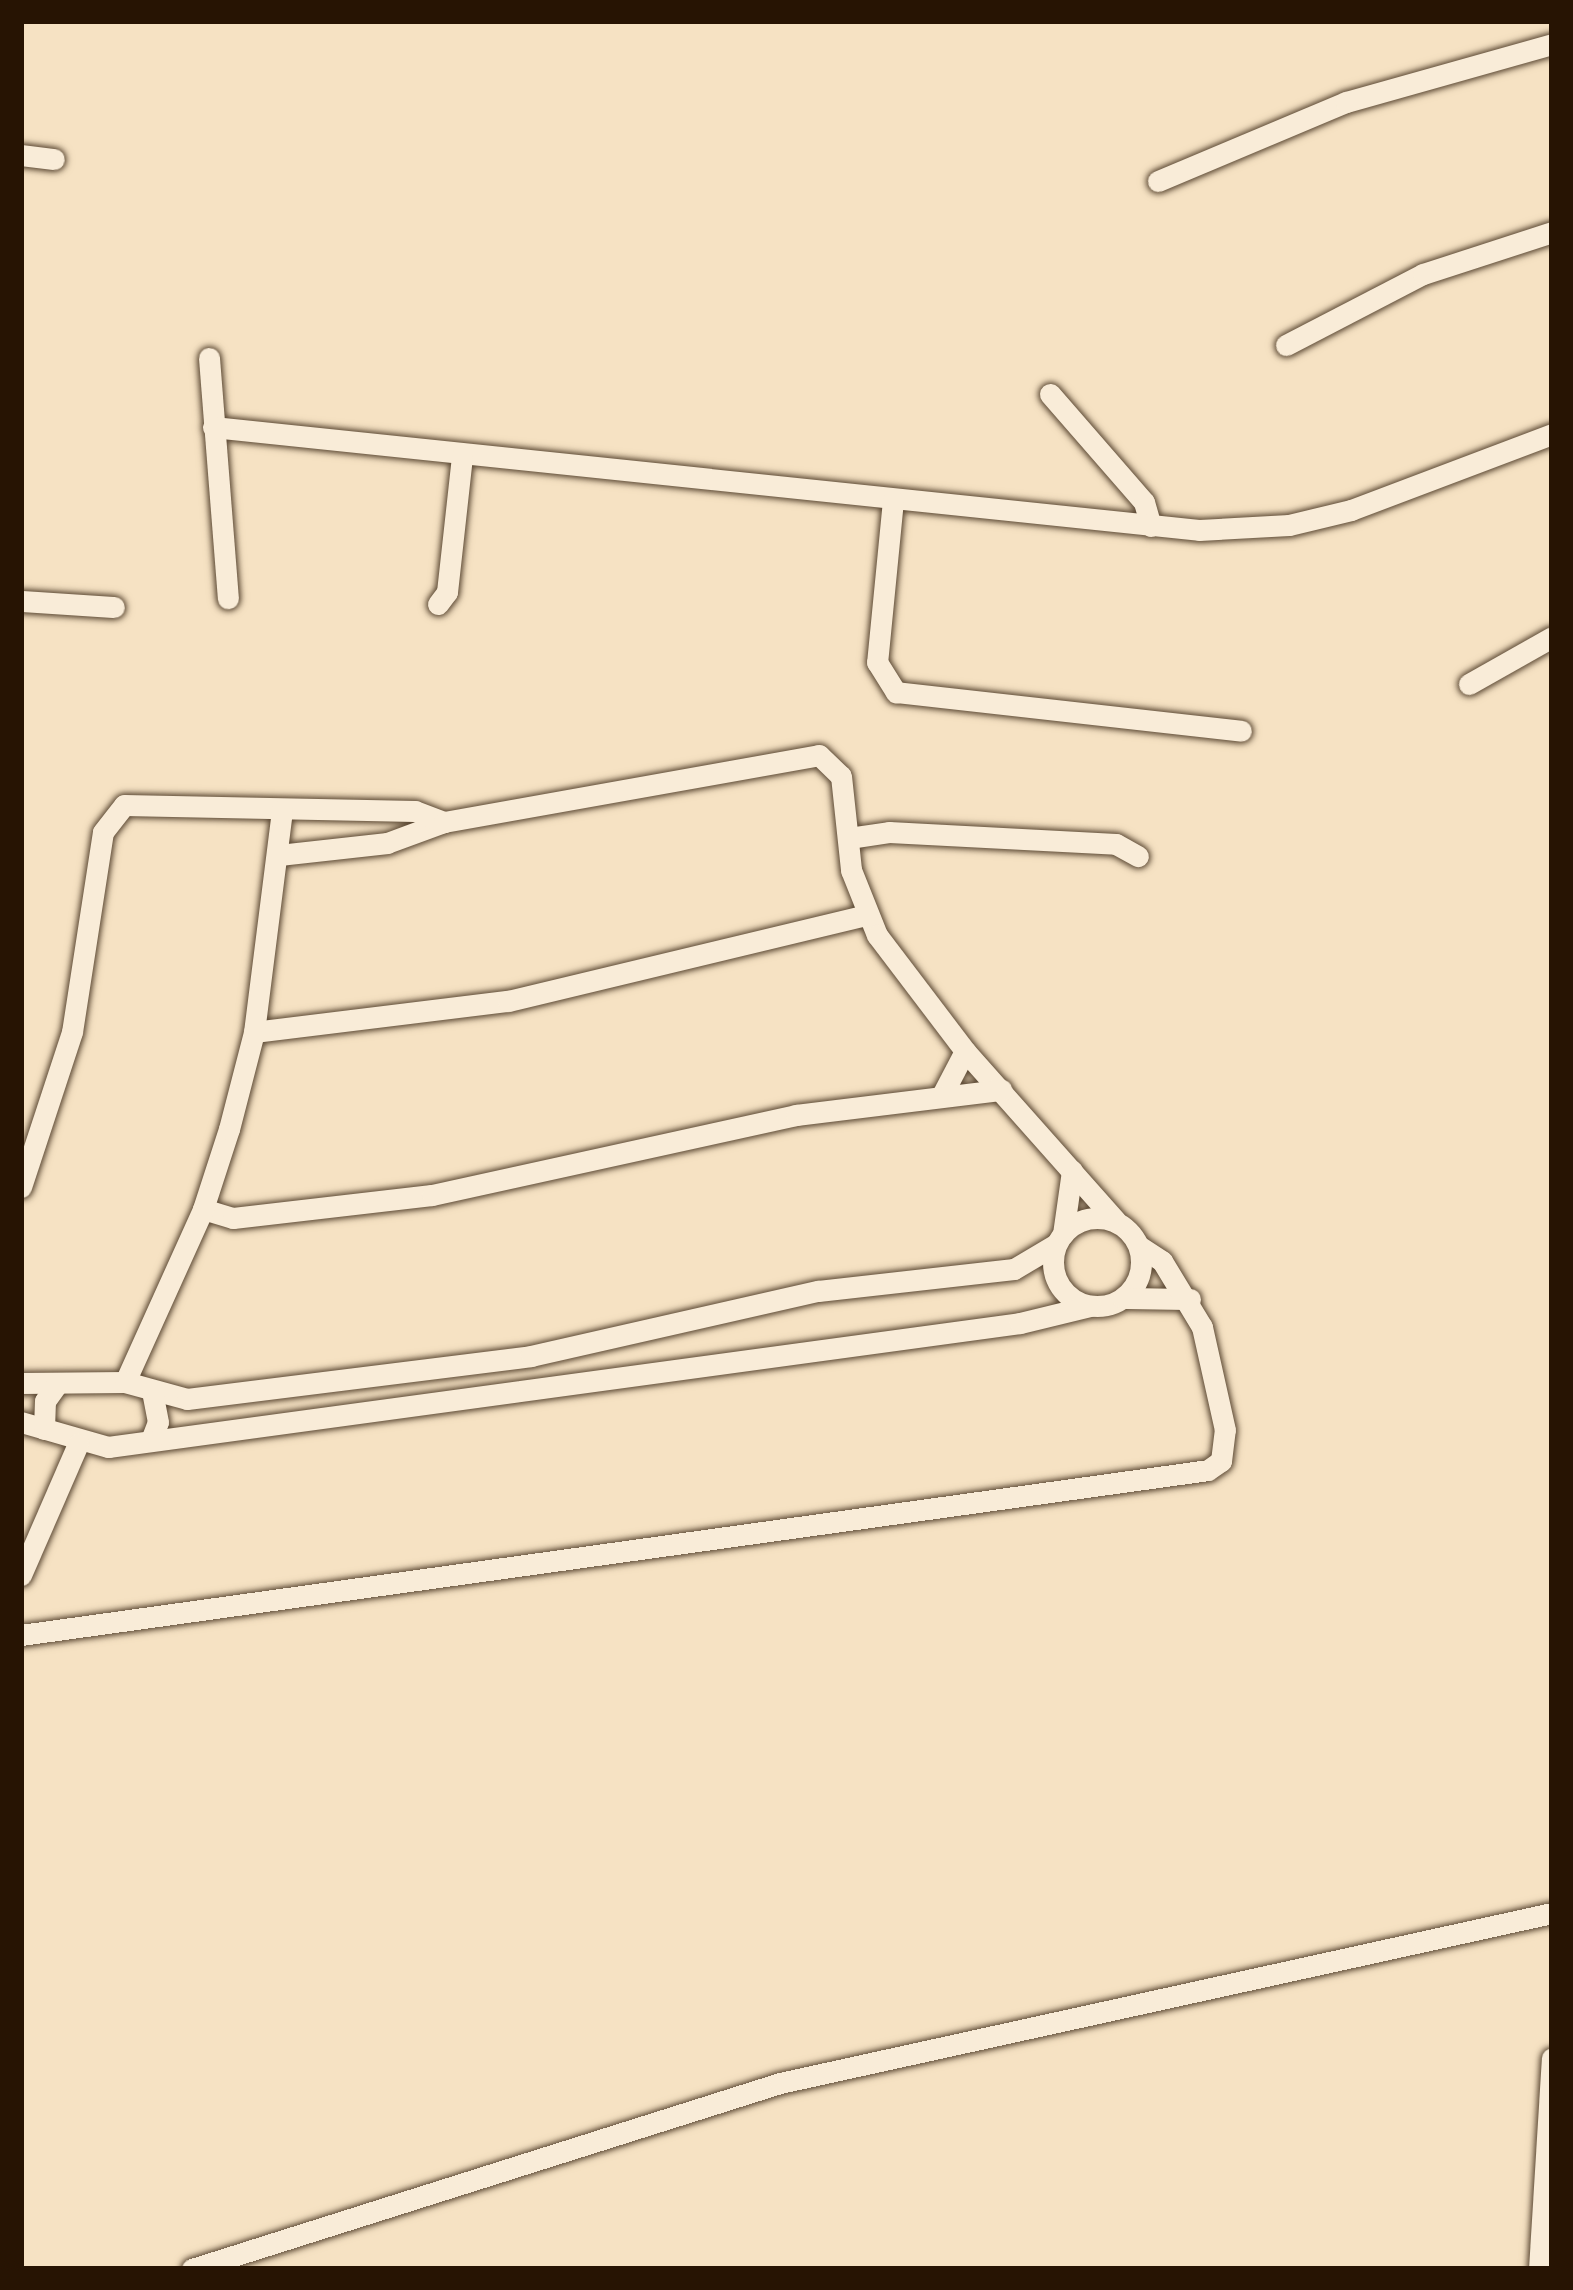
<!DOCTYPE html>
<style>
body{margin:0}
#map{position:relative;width:1573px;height:2290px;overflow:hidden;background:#f6e2c3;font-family:"IM FELL French Canon",serif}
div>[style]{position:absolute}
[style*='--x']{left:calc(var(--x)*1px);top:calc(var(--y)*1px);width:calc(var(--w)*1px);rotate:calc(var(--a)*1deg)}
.roads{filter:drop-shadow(0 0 3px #5b4833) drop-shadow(0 0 3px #5b4833)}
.street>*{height:21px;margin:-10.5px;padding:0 10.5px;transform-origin:10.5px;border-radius:10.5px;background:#f9ecd8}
.street>.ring{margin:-10.5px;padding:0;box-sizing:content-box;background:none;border:21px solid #f9ecd8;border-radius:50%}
span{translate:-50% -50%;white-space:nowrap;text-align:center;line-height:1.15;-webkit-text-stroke:12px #f9ecd8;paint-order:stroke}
.frame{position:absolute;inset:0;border:24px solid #271403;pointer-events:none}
</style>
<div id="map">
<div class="roads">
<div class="street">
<i style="--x:21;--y:155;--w:33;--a:7"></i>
<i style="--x:1158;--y:181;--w:204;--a:-22.8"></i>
<i style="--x:1346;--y:102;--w:214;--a:-15.7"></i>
<i style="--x:1286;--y:345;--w:154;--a:-27.4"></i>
<i style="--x:1423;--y:274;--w:136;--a:-18"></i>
<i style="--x:209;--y:358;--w:241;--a:85.5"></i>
<i style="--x:1050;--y:394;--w:143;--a:49"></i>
<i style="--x:1144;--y:502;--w:25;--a:74"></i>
<i style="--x:213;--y:427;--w:991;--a:5.96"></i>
<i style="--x:1199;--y:530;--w:90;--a:-3.2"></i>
<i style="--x:1289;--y:525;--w:64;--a:-13.6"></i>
<i style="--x:1351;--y:510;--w:215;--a:-20.7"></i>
<i style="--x:893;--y:500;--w:163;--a:95.6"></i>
<i style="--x:877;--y:662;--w:36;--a:58"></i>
<i style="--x:896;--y:692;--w:347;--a:6.4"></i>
<i style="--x:21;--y:601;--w:93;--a:3.7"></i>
<i style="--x:438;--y:604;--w:15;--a:-53"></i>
<i style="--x:447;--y:592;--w:137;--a:-83.7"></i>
<i style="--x:1469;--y:684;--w:95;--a:-29.5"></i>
<i style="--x:849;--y:838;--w:40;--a:-8.5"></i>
<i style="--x:889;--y:832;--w:227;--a:3"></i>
<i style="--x:1116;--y:844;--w:25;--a:29"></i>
<i style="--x:279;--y:855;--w:109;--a:-6.3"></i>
<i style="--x:387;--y:843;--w:61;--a:-20.2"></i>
<i style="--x:254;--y:1032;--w:256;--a:-7"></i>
<i style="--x:508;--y:1001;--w:367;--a:-13.5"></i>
<i style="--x:943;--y:1093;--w:47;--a:-62.4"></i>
<i style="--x:21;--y:1187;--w:163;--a:-71.8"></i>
<i style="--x:72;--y:1032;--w:202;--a:-81.2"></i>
<i style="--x:103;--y:832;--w:34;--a:-52"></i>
<i style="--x:124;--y:805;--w:291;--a:1.2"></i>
<i style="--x:415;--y:811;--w:31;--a:21"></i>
<i style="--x:444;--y:822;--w:381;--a:-10.1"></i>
<i style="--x:819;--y:755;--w:30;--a:44"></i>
<i style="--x:841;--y:776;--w:95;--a:83.9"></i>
<i style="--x:851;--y:870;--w:70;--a:68.2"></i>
<i style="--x:877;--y:935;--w:146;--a:52.8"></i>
<i style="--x:965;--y:1051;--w:227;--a:48.4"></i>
<i style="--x:203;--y:1209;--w:31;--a:17"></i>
<i style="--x:233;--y:1218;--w:200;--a:-6.6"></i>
<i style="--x:432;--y:1195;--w:373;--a:-12.4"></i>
<i style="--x:796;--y:1115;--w:207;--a:-7"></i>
<i class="ring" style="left:1053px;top:1218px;width:67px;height:67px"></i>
<i style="--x:1063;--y:1234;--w:64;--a:-81.9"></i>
<i style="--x:1123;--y:1298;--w:67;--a:0.9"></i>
<i style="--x:125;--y:1382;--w:190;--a:-65.7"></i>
<i style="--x:203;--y:1209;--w:84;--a:-72"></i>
<i style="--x:229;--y:1129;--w:100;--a:-75.5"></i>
<i style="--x:254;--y:1032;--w:224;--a:-82.8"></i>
<i style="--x:21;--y:1383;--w:104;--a:-0.6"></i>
<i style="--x:125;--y:1382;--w:64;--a:15.3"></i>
<i style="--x:187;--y:1399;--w:347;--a:-7.1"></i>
<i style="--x:531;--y:1356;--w:294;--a:-12.8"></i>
<i style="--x:818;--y:1291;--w:197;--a:-6.4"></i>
<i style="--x:1014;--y:1269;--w:49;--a:-30.8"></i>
<i style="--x:21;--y:1422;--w:91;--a:16"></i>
<i style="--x:108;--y:1447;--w:920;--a:-7.74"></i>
<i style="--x:1020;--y:1323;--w:72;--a:-13.7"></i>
<i style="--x:44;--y:1429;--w:28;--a:-88"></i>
<i style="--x:45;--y:1401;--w:19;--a:-54"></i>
<i style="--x:151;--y:1440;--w:19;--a:-69"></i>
<i style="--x:158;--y:1422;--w:31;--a:-101"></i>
<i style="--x:21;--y:1575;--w:143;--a:-66.5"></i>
<i style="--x:21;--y:1635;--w:1198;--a:-7.91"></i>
<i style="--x:1208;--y:1470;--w:16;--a:-35"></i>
<i style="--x:1221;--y:1461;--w:31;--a:-83"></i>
<i style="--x:1225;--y:1430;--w:106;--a:-102.6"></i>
<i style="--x:1202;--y:1327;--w:77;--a:-121.2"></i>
<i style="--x:1162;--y:1261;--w:27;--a:-147"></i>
<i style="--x:192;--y:2269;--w:617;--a:-17.55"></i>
<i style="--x:780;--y:2083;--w:790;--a:-12.42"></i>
<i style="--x:1539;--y:2269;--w:211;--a:-86.5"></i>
</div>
</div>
<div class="frame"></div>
</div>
